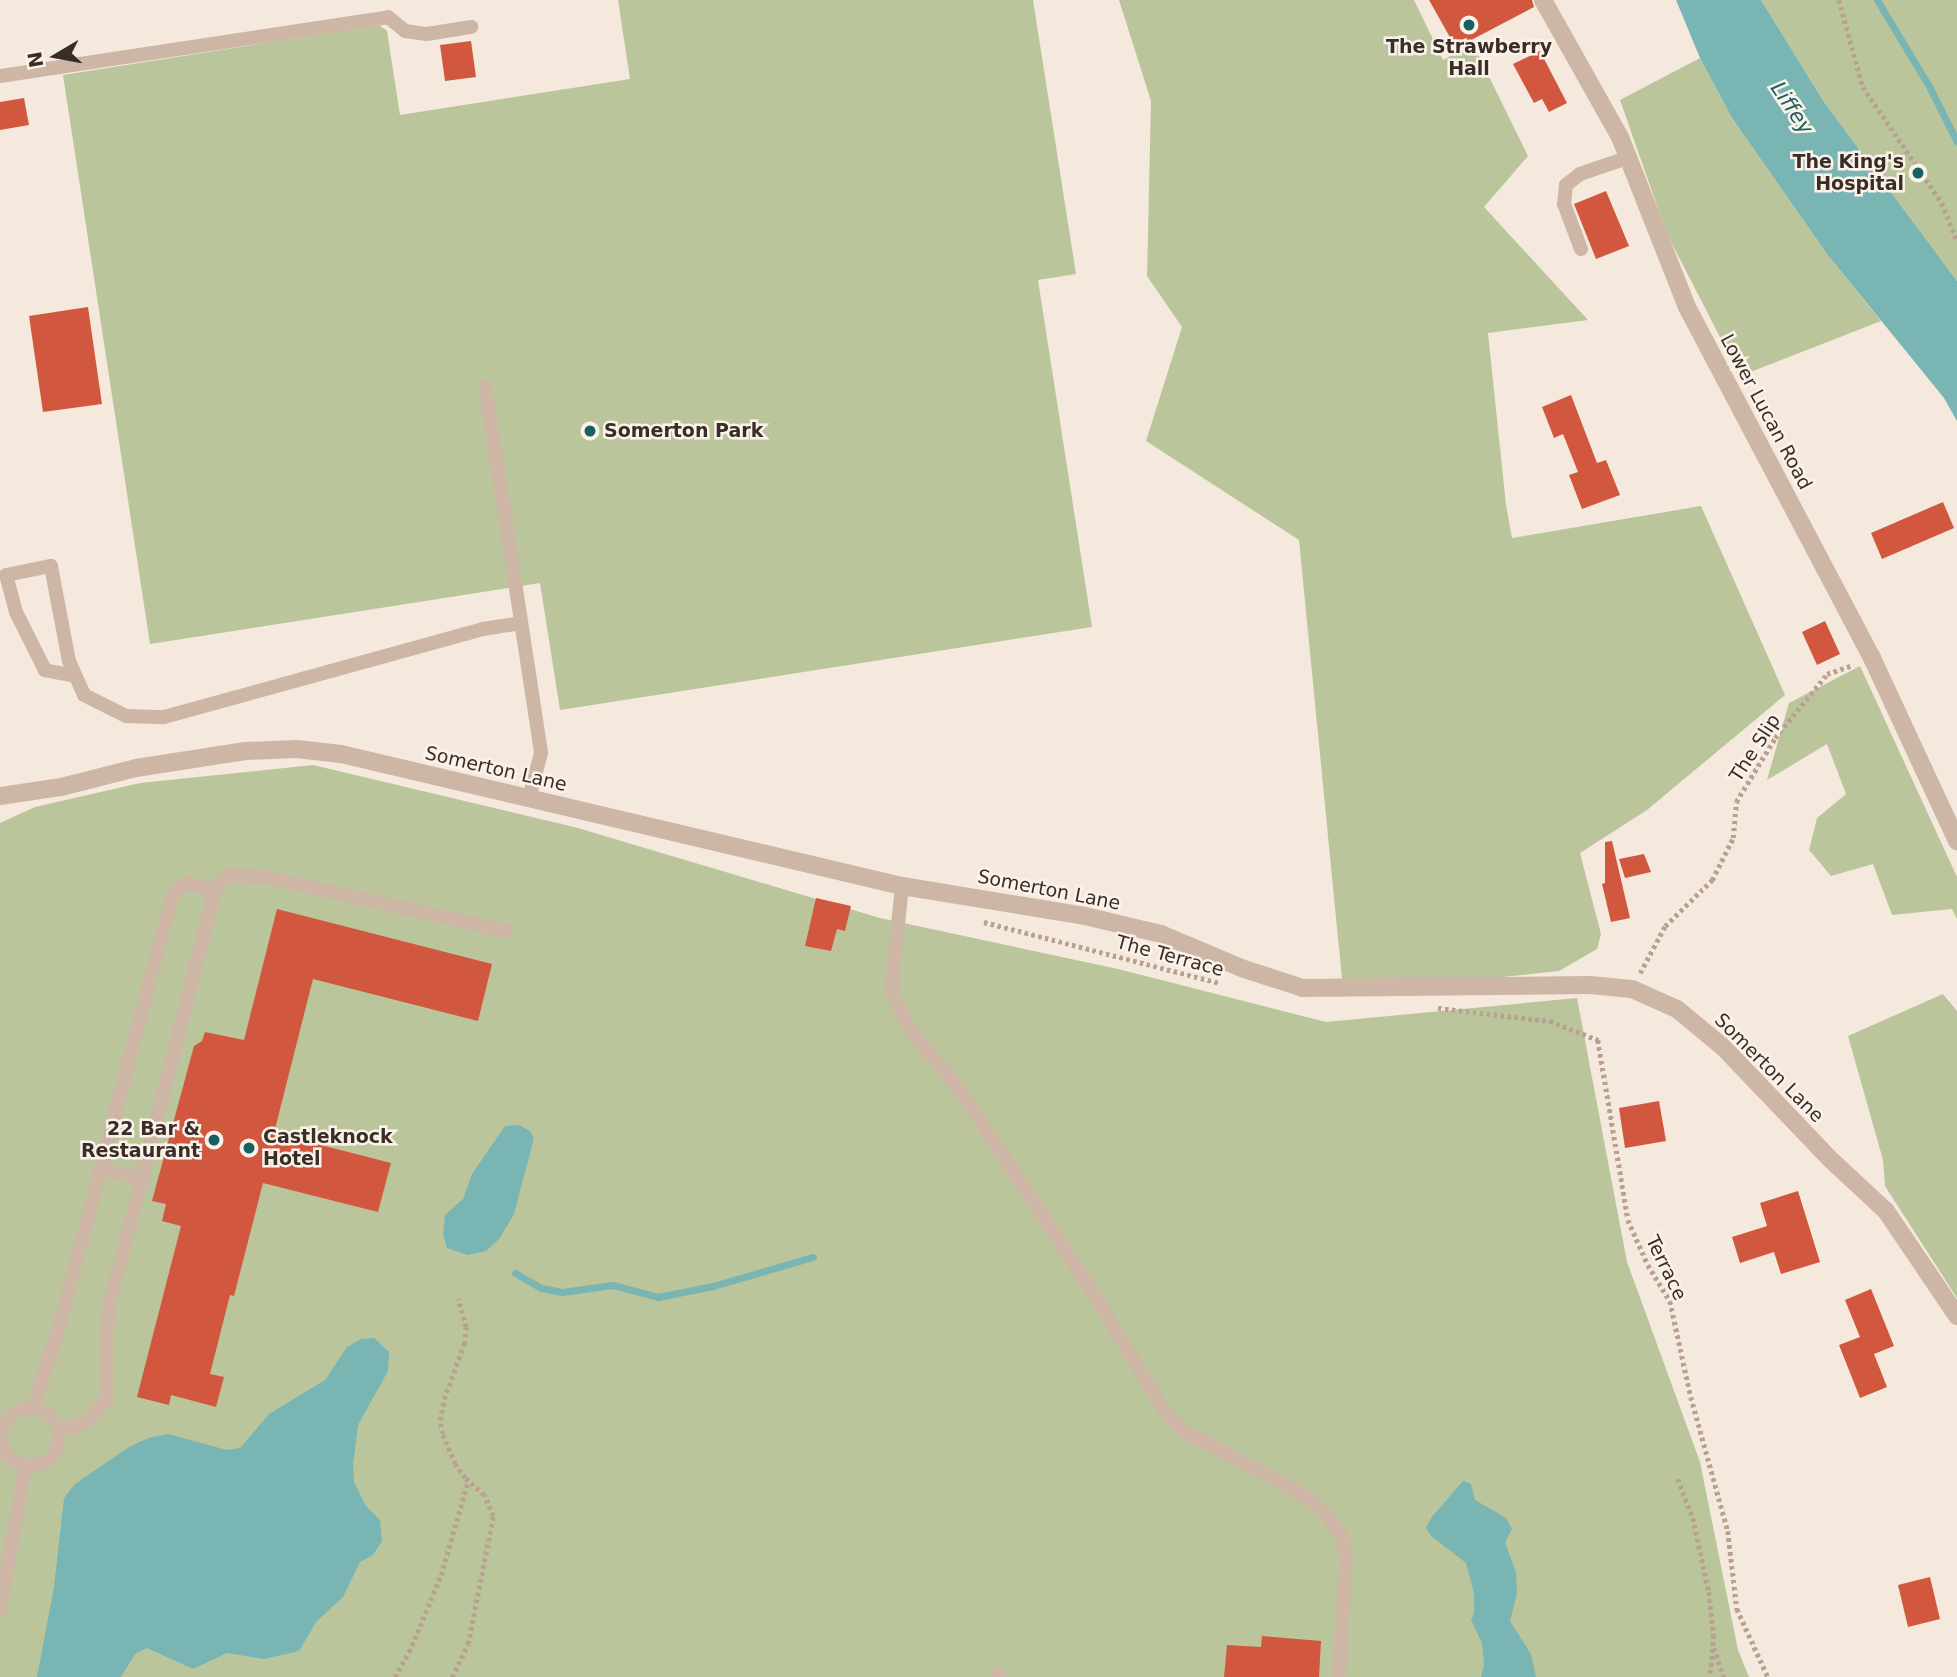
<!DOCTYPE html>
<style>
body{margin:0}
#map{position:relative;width:1957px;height:1677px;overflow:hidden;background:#f5e8dd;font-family:"DejaVu Sans",sans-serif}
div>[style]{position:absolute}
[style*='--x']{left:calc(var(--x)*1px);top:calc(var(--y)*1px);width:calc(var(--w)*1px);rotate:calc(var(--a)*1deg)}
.green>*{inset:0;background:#bac59b}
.water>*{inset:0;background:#79b5b3}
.stream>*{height:7px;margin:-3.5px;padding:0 3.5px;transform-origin:3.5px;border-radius:3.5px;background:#79b5b3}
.building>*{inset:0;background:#d1583e}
.path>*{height:4.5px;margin-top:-2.25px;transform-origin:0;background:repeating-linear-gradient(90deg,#baa091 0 3.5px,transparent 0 7px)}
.service>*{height:14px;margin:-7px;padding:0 7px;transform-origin:7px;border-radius:7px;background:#ceb6a7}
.service>.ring{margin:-7px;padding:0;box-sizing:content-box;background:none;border:14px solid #ceb6a7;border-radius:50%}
.minor>*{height:18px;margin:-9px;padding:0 9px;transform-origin:9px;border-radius:9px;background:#ceb6a7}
.tertiary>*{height:18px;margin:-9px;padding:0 9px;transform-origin:9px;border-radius:9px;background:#ceb6a7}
.dots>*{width:19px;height:19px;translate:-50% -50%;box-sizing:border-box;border:4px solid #fbf2ea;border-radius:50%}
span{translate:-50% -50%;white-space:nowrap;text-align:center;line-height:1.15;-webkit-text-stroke:5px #fbf2ea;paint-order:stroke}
.poi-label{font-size:19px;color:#3a2d28;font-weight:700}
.right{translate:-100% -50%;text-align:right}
.left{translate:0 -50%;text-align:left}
.street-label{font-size:19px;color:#3a2d28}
.water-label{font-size:21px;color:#196060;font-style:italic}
.north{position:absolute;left:21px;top:21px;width:70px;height:70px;-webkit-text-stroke:5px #fbf2ea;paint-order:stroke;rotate:260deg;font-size:19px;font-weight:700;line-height:28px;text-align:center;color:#3a2d28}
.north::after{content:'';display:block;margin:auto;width:24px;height:32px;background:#3a2d28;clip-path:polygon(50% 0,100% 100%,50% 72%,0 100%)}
</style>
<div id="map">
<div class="green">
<i style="clip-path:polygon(618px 0,1033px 0,1076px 274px,1038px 280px,1092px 627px,560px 710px,540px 583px,150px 644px,63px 75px,379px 25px,387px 31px,400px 115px,630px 79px)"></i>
<i style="clip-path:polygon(1119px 0,1414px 0,1443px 60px,1473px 44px,1528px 156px,1484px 207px,1588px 320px,1488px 333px,1506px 505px,1512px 538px,1701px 506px,1785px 695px,1647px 810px,1580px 853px,1601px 934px,1597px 949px,1559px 971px,1485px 979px,1342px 979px,1299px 540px,1146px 441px,1182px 327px,1147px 276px,1151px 101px)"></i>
<i style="clip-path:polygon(1761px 0,1957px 0,1957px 281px,1824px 102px)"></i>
<i style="clip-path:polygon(1700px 58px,1732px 118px,1827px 254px,1881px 321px,1740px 376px,1667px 234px,1620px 100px)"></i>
<i style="clip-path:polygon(1860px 666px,1957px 877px,1957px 919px,1952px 909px,1892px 915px,1873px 864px,1831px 876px,1809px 850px,1817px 818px,1846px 794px,1827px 744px,1767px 780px,1789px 703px)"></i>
<i style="clip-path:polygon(313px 765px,578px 828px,880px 918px,1118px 969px,1326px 1022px,1577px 998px,1627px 1262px,1700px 1462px,1738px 1650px,1749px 1677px,0 1677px,0 823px,35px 807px,140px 783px)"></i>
<i style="clip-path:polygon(1943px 994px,1957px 1011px,1957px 1298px,1885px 1186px,1883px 1160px,1848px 1036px)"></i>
</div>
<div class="water">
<i style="clip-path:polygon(1676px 0,1761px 0,1824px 102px,1957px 281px,1957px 421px,1944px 398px,1827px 254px,1732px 118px,1700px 58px)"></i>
<i style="clip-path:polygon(519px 1125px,530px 1131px,534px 1138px,514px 1214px,500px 1238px,486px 1251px,467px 1255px,447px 1248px,443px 1235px,445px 1215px,463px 1199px,472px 1174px,505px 1126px)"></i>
<i style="clip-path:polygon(374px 1338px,389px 1352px,388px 1371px,358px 1425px,353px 1464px,354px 1482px,366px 1506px,380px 1520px,382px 1541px,373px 1555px,360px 1562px,343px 1597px,316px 1622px,299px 1651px,264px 1659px,227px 1653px,193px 1669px,147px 1648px,135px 1654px,121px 1677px,37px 1677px,54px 1587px,64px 1498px,75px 1484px,129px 1447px,148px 1438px,168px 1434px,227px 1450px,240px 1448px,269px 1414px,325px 1380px,347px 1347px,361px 1339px)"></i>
<i style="clip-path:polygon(1463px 1481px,1471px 1484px,1475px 1500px,1506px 1518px,1512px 1529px,1505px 1542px,1516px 1573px,1517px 1594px,1510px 1621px,1531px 1654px,1536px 1677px,1481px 1677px,1484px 1665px,1482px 1643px,1471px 1620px,1474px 1613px,1474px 1593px,1466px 1563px,1431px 1536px,1426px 1528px,1431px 1518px)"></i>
</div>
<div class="stream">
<i style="--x:1877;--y:0;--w:103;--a:58.9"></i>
<i style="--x:1930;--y:88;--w:60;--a:63.4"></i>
<i style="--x:515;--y:1273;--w:30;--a:30"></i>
<i style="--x:541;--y:1288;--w:21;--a:11"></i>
<i style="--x:562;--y:1292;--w:51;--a:-7.8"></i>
<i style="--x:613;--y:1285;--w:47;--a:14.9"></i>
<i style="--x:658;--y:1297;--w:56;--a:-11.3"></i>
<i style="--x:713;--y:1286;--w:104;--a:-16.2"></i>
</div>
<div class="building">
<i style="clip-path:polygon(1429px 0,1532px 0,1534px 7px,1456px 48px)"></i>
<i style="clip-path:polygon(471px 41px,476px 77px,445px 81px,440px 45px)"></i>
<i style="clip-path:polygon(1540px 51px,1567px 103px,1549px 112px,1542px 99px,1534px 103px,1513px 64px)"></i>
<i style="clip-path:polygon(24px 98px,29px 125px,0 130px,0 102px)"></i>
<i style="clip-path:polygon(1606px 191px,1629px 246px,1596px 259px,1574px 204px)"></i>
<i style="clip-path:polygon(88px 307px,102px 404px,43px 412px,29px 316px)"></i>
<i style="clip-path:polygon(1571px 395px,1597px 463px,1606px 460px,1620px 495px,1582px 509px,1569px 475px,1578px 472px,1563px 434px,1554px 438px,1542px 407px)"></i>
<i style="clip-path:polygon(1943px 502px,1954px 528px,1882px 559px,1871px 533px)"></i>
<i style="clip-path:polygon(1825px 621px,1840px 654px,1817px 665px,1802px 632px)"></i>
<i style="clip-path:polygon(1612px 841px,1630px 918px,1611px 922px,1602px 884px,1605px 883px,1605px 842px)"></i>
<i style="clip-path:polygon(1644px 854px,1651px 872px,1625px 878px,1619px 859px)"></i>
<i style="clip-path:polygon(816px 898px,851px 906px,845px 931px,837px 929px,831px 951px,805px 946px)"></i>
<i style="clip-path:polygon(277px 909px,492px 964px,478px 1021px,313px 979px,274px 1133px,391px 1163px,378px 1212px,263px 1183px,234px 1296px,230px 1295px,210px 1374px,224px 1377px,216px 1407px,171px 1395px,169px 1405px,137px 1397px,181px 1226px,162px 1221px,166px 1204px,152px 1201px,194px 1046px,202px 1041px,205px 1032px,244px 1040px)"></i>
<i style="clip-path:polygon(1659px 1101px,1666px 1141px,1625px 1148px,1619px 1108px)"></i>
<i style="clip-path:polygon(1798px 1191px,1820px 1262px,1781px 1274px,1774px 1252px,1740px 1263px,1732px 1237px,1767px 1226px,1760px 1203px)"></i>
<i style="clip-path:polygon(1871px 1289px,1894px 1346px,1874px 1354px,1887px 1387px,1860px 1398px,1839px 1345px,1860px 1337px,1845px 1300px)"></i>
<i style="clip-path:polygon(1930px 1577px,1940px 1619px,1908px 1627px,1898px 1585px)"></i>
<i style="clip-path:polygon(1262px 1636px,1321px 1641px,1319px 1677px,1224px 1677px,1227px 1645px,1261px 1647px)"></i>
</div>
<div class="path">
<i style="--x:1839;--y:0;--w:90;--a:74.6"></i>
<i style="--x:1863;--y:87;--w:140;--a:55.7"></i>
<i style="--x:1942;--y:203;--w:41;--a:68.5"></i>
<i style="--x:984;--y:922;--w:244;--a:14.5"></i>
<i style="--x:1640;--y:973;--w:53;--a:-62"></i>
<i style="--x:1665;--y:926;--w:66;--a:-44.4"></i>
<i style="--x:1712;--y:880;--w:47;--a:-63.4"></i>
<i style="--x:1733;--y:838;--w:36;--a:-85"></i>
<i style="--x:1736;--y:802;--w:75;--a:-58.6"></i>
<i style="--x:1775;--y:738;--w:82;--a:-50.9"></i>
<i style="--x:1827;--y:674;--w:28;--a:-19"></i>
<i style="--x:1438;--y:1008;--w:113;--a:6.6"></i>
<i style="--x:1550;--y:1021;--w:52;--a:21.6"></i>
<i style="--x:1598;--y:1040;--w:182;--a:80.5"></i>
<i style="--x:1628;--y:1220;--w:49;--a:66"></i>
<i style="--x:1648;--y:1265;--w:42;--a:58.6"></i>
<i style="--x:1670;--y:1301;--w:98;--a:77.7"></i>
<i style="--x:1691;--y:1397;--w:139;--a:74.6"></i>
<i style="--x:1728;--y:1531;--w:79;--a:83.4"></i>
<i style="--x:1737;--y:1609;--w:75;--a:65.5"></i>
<i style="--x:1678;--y:1479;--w:42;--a:69"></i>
<i style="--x:1693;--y:1518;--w:76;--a:77.8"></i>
<i style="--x:1709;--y:1592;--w:43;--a:83.4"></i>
<i style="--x:1714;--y:1635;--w:42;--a:95.4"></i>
<i style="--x:1714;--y:1648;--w:31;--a:71"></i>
<i style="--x:395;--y:1677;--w:29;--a:-61"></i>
<i style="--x:409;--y:1652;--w:83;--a:-67.4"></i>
<i style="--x:441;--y:1575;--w:98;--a:-74"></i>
<i style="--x:452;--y:1677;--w:37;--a:-64"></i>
<i style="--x:468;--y:1644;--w:130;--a:-78.9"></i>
<i style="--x:493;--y:1516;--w:23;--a:-113"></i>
<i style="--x:484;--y:1495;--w:25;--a:-138"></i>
<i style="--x:465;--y:1478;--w:17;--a:-126"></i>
<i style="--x:455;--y:1464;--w:33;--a:-113"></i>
<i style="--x:442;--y:1434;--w:14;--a:-98"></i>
<i style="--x:440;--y:1420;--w:21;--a:-79"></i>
<i style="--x:444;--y:1399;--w:59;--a:-70"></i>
<i style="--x:464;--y:1344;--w:17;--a:-83"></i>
<i style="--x:466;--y:1327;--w:29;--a:-106"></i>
</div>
<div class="service">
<i style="--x:0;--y:76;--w:392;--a:-8.6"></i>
<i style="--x:388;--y:17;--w:22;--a:39"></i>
<i style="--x:405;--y:31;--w:22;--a:8"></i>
<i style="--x:427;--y:34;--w:45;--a:-9"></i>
<i style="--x:1581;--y:249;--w:48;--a:-110.7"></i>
<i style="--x:1564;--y:204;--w:19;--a:-84"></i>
<i style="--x:1566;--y:185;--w:18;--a:-38"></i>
<i style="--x:1580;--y:174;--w:50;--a:-18.8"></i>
<i style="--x:485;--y:386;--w:371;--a:81.3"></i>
<i style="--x:541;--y:753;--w:47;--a:104.9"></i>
<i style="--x:75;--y:676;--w:31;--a:-169"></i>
<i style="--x:45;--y:670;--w:65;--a:-116.6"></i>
<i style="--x:16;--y:612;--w:38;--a:-105"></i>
<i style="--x:6;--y:575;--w:46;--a:-11.3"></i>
<i style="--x:51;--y:566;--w:97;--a:79.3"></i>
<i style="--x:69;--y:661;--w:37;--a:66"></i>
<i style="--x:84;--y:695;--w:47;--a:26.6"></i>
<i style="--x:126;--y:716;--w:38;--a:2"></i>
<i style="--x:164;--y:717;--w:331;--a:-15.4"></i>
<i style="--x:483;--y:629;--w:38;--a:-9"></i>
<i style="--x:902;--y:886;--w:106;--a:96"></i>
<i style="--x:891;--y:991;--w:45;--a:63.4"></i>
<i style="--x:911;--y:1031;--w:80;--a:50.6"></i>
<i style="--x:962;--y:1093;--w:237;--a:56.7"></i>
<i style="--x:1092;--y:1291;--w:141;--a:58.9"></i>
<i style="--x:1165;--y:1412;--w:28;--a:45"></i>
<i style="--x:1185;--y:1432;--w:125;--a:27.6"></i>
<i style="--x:1296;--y:1490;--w:38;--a:39"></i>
<i style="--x:1326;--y:1514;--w:28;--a:55"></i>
<i style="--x:1342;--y:1537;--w:21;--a:79"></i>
<i style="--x:1346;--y:1558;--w:119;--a:93.4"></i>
<i style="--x:100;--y:1168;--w:45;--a:15.6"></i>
<i class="ring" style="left:1px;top:1408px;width:44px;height:44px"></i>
<i style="--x:33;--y:1408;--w:81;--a:-72"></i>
<i style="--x:58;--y:1331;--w:450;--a:-75.3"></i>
<i style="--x:172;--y:896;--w:11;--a:-52"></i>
<i style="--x:179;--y:887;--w:11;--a:-22"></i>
<i style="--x:189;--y:883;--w:27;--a:17"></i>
<i style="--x:58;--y:1430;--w:15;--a:-8"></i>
<i style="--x:73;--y:1428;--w:17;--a:-28"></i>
<i style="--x:88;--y:1420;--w:27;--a:-48"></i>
<i style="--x:106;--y:1400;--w:65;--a:-90"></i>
<i style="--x:106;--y:1335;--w:33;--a:-83"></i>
<i style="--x:110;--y:1302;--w:424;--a:-75.7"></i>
<i style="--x:215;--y:891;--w:12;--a:-55"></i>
<i style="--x:222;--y:881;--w:10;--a:-37"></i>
<i style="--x:230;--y:875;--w:35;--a:3"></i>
<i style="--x:265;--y:877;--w:247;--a:12.6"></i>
<i style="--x:0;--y:1610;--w:145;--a:-80.1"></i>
<i style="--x:999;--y:1677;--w:2;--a:-90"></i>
</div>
<div class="minor">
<i style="--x:0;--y:796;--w:62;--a:-8.4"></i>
<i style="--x:61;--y:787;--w:77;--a:-14.2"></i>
<i style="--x:136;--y:768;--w:111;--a:-8.8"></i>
<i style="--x:246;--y:751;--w:51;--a:-2.2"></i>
<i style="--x:297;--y:749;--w:44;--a:6.5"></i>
<i style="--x:341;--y:754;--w:576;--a:13.24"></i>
<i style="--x:902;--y:886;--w:185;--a:9.3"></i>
<i style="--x:1085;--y:916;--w:78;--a:13.3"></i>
<i style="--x:1161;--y:934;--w:90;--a:22.9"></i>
<i style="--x:1244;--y:969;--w:62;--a:17.9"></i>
<i style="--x:1303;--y:988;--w:287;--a:-0.6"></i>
<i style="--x:1590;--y:985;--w:42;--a:5.4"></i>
<i style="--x:1632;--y:989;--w:49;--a:24"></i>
<i style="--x:1677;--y:1009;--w:61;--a:39.7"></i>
<i style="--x:1724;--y:1048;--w:153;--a:46.3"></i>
<i style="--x:1830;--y:1159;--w:76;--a:42.9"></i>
<i style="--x:1886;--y:1211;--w:127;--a:55.9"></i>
</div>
<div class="tertiary">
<i style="--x:1543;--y:0;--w:157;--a:60.7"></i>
<i style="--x:1620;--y:137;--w:183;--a:68.5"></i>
<i style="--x:1687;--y:307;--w:397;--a:62.2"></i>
<i style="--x:1872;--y:658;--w:202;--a:65.1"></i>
</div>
<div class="dots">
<i style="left:1469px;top:25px;background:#196060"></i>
<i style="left:1918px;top:173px;background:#196060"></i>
<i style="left:590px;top:431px;background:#196060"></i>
<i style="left:214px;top:1140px;background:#196060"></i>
<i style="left:249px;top:1148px;background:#196060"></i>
</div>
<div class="poi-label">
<span style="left:1469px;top:58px">The Strawberry<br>Hall</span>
<span class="right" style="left:1904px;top:173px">The King's<br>Hospital</span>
<span class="left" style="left:604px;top:431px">Somerton Park</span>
<span class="right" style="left:200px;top:1140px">22 Bar &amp;<br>Restaurant</span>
<span class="left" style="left:263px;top:1148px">Castleknock<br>Hotel</span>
</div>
<div class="street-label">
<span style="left:1766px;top:412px;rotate:62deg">Lower Lucan Road</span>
<span style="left:1755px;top:748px;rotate:-57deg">The Slip</span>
<span style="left:496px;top:769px;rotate:13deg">Somerton Lane</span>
<span style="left:1049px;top:890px;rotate:11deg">Somerton Lane</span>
<span style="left:1170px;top:956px;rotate:15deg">The Terrace</span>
<span style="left:1769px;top:1068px;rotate:45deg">Somerton Lane</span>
<span style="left:1666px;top:1268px;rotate:64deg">Terrace</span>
</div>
<div class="water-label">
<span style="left:1792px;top:108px;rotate:56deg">Liffey</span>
</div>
<div class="north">N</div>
</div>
